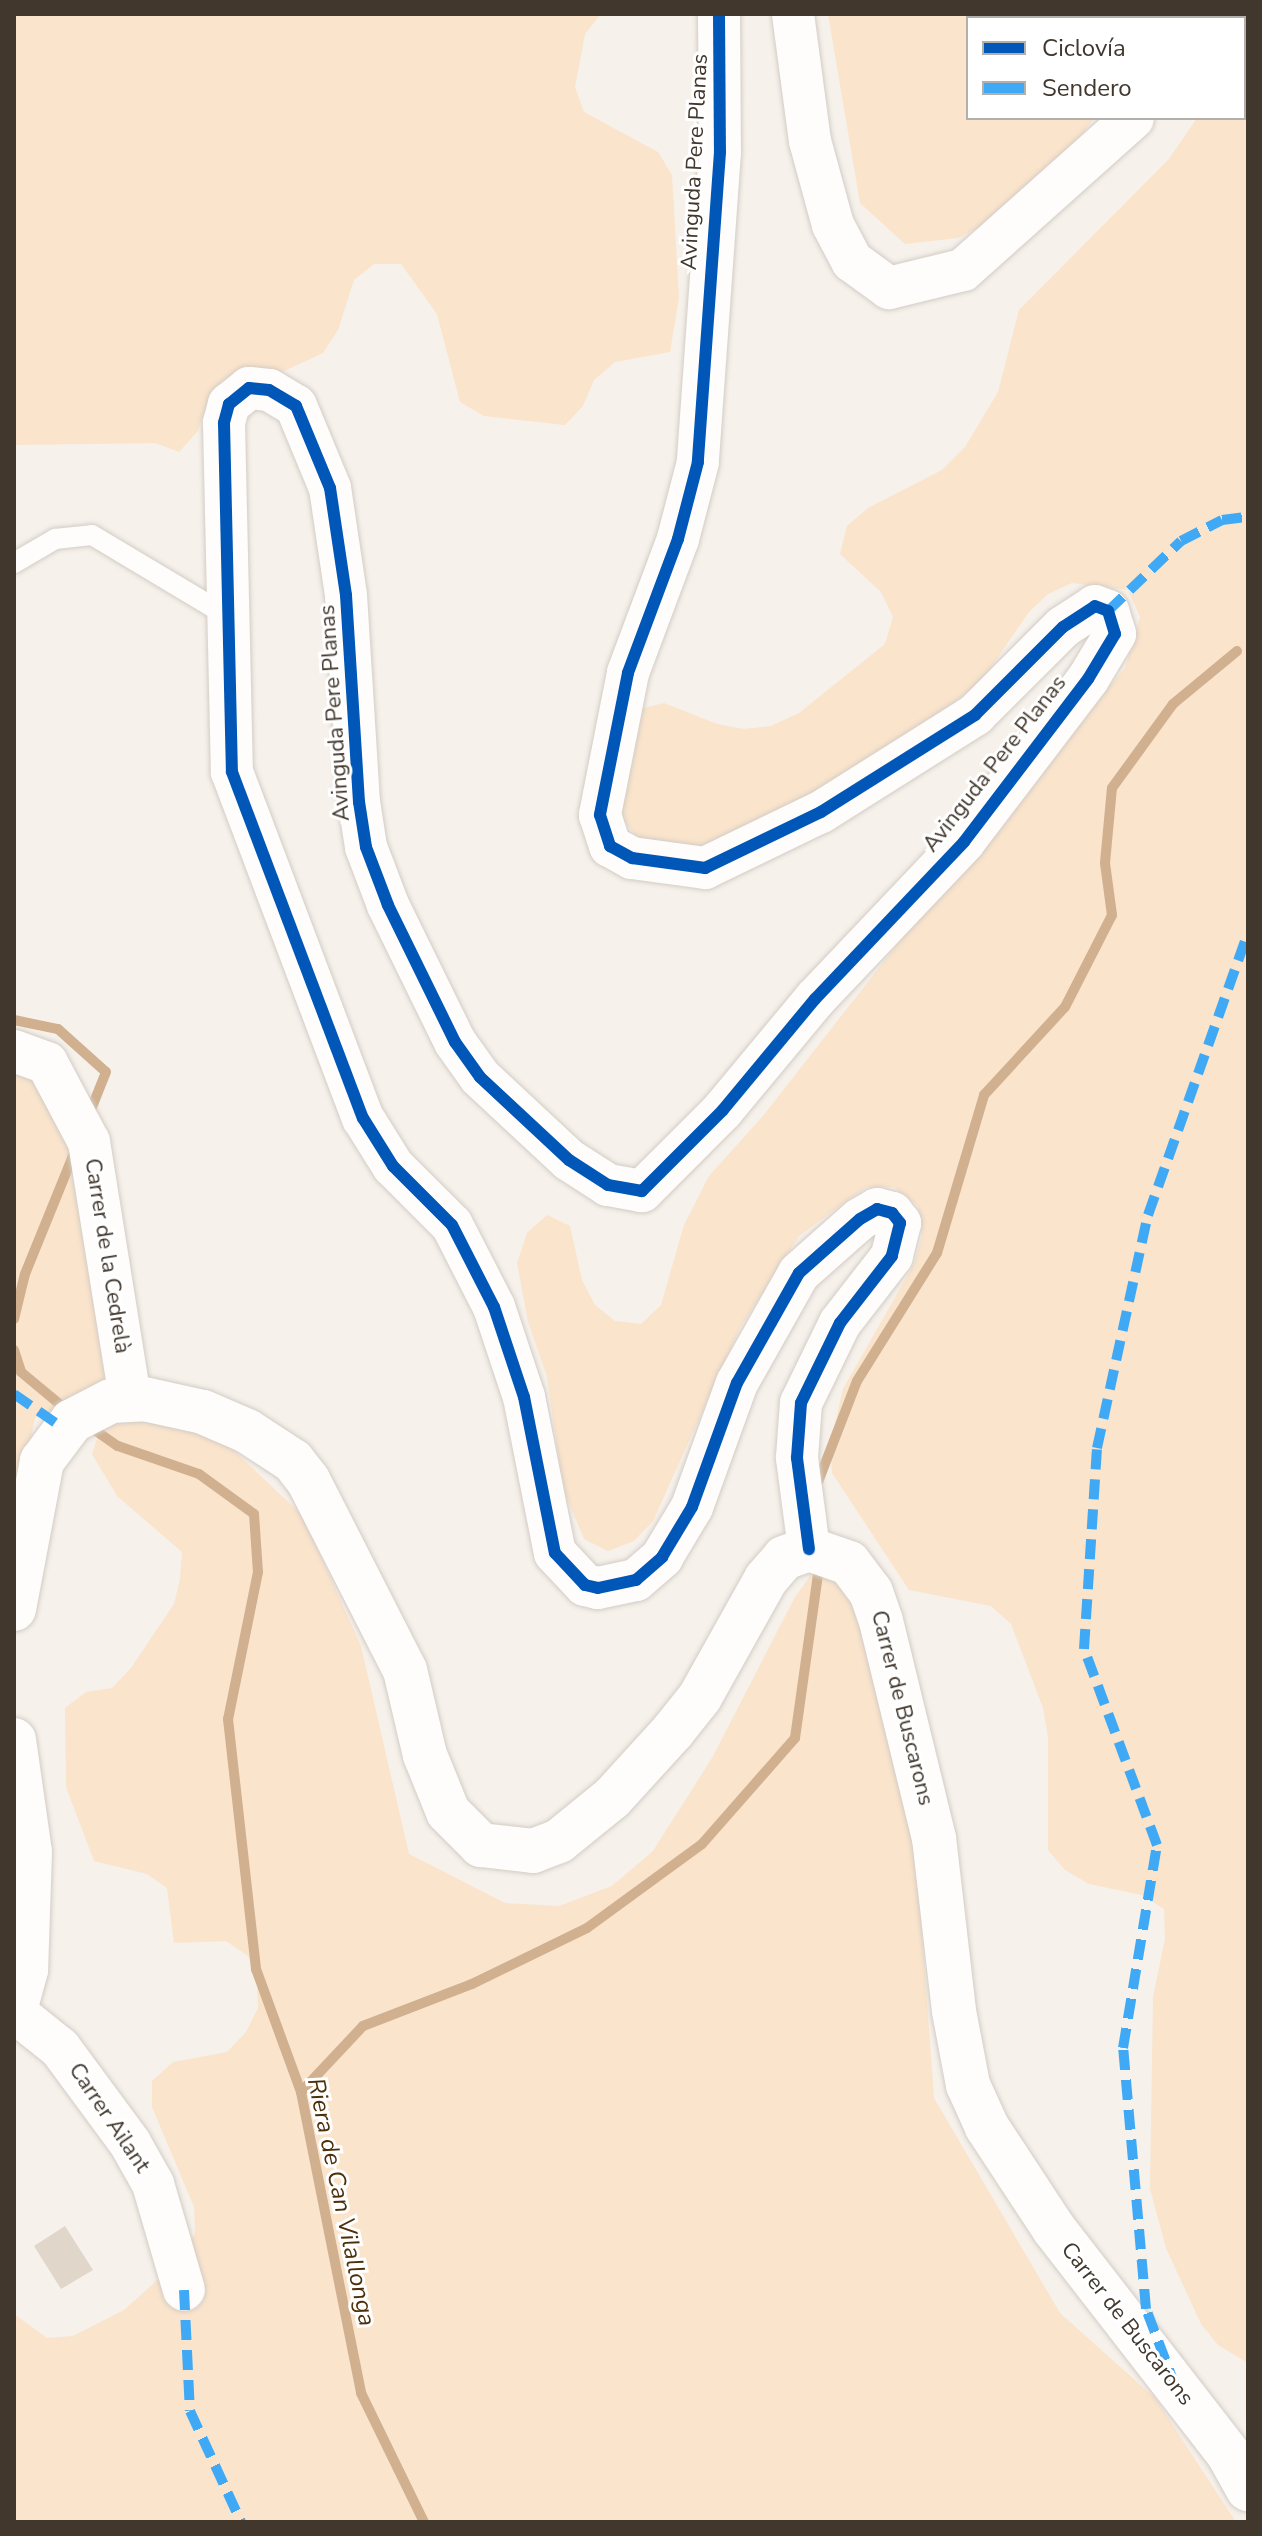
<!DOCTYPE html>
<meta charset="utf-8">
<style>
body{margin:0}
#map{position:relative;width:1262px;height:2536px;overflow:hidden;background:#f6f1eb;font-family:"Nunito Sans",sans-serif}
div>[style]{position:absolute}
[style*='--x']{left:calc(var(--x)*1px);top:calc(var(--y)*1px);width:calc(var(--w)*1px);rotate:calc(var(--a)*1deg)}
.green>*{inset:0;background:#fae4cc}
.stream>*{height:10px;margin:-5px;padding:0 5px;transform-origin:5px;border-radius:5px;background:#d0b08e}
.building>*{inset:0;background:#e1d6ca}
.roads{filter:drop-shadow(0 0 2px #d3ccc5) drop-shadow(0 0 2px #d3ccc5)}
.lane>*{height:20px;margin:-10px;padding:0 10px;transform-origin:10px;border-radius:10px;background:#fefdfc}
.street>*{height:42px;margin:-21px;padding:0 21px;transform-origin:21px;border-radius:21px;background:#fefdfc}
.secondary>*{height:44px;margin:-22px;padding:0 22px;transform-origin:22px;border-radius:22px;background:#fefdfc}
.quiet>*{height:10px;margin-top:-5px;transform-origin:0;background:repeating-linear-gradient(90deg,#3fa9f5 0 20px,transparent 0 30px)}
.cycleway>*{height:12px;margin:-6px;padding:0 6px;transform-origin:6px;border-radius:6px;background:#0057b8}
span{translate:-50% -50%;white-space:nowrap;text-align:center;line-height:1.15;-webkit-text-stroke:6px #fff;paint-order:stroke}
.street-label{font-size:22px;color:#41372d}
.water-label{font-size:24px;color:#4d2f09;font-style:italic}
.frame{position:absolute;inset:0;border:16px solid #41372d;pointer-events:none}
.legend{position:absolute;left:966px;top:16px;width:280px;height:104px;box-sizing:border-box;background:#fff;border:2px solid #b3afab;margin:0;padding:10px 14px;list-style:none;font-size:24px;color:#41372d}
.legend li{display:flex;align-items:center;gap:16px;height:40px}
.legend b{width:40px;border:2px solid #b3afab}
</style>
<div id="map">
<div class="green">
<i style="clip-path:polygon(14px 14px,601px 14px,585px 34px,575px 87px,584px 112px,658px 152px,672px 175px,679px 298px,670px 352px,615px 362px,594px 380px,583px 406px,565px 425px,484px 416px,460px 402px,437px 314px,401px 264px,374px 264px,354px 280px,338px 330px,323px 353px,207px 407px,197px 432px,179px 452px,155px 443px,14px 445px)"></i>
<i style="clip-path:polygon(828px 14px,1151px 14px,968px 18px,968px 118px,1094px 118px,1066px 156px,981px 226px,958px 238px,905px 244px,860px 203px)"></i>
<i style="clip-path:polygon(1230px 14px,1248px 14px,1248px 2363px,1218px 2345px,1201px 2324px,1166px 2248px,1150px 2189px,1153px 1997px,1165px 1939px,1164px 1909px,1142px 1895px,1089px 1884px,1065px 1870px,1048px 1850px,1048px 1737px,1043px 1708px,1011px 1624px,991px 1606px,909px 1590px,832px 1473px,830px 1445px,843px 1389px,914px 1264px,922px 1236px,918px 1206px,894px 1187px,866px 1187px,799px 1236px,740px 1328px,653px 1521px,634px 1541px,608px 1551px,584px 1539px,563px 1489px,547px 1377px,528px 1322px,517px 1263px,527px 1233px,547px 1215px,570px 1226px,582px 1280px,595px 1305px,615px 1321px,641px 1324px,661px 1305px,684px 1225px,709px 1176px,763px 1116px,950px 877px,1125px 668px,1140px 617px,1128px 590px,1072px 583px,1048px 594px,1029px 612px,982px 680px,896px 750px,698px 853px,640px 840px,623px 820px,616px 793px,636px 710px,664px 703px,717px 724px,744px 729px,771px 726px,799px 713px,885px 644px,893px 617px,881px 592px,840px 554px,847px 526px,868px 508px,942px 470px,965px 447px,998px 392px,1019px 310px,1169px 159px,1197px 118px,1244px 118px,1244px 18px,1229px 18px)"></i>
<i style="clip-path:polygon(14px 1069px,37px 1077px,76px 1142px,116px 1372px,62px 1408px,35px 1418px,14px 1521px)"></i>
<i style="clip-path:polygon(123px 1412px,223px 1440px,303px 1516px,361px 1646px,409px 1854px,505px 1903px,559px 1906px,612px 1886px,653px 1851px,712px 1758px,795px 1597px,811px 1575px,838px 1571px,859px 1585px,915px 1834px,934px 2098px,1060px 2313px,1155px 2398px,1236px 2522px,14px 2522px,14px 2314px,47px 2338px,73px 2336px,124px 2310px,183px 2257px,195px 2233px,194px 2207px,152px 2107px,152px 2081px,173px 2062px,227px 2052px,246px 2032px,258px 2008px,257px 1981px,248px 1956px,226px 1941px,174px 1943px,167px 1888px,147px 1874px,94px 1861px,66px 1787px,65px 1708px,86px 1692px,112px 1688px,131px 1668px,174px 1604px,180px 1579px,182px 1552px,117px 1496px,92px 1454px,102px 1424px)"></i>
</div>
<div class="stream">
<i style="--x:14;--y:1020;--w:45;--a:11.6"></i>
<i style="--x:58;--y:1029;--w:64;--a:41.9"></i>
<i style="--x:106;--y:1072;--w:48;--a:111.8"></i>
<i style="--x:14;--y:1319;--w:46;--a:-76.3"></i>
<i style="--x:25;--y:1274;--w:133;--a:-67.9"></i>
<i style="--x:14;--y:1350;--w:23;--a:72"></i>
<i style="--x:21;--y:1372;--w:62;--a:39.8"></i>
<i style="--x:89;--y:1426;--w:35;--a:35"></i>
<i style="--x:118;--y:1446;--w:86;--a:19.1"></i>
<i style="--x:199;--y:1474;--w:68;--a:36"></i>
<i style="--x:254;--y:1514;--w:58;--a:86.1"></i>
<i style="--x:258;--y:1572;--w:150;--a:101.5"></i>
<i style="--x:228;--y:1719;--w:252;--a:83.6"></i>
<i style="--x:256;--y:1969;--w:131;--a:69.9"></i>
<i style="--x:301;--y:2092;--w:307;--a:78.7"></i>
<i style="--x:361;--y:2393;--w:144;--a:64"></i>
<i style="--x:818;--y:1482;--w:108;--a:-68.9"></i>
<i style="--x:857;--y:1381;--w:151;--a:-58"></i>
<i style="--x:937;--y:1253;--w:165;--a:-73.4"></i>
<i style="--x:984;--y:1095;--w:120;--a:-47.4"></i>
<i style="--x:1065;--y:1007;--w:103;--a:-62.9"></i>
<i style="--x:1112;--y:915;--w:52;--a:-97.7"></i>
<i style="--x:1105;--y:863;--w:75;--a:-84.7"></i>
<i style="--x:1112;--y:788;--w:104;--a:-54"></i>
<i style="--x:1173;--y:704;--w:83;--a:-39.6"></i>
<i style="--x:301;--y:2092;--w:91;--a:-46.8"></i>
<i style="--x:363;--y:2026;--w:117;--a:-21.1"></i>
<i style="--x:472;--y:1984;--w:128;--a:-26"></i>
<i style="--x:587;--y:1928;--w:142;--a:-36.1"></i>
<i style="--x:702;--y:1844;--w:141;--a:-48.7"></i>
<i style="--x:795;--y:1738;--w:173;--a:-82"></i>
</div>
<div class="building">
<i style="clip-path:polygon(65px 2226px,93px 2270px,61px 2289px,34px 2246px)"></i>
</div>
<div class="roads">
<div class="lane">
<i style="--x:14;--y:563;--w:48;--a:-30.3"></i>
<i style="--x:55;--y:539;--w:37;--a:-6"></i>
<i style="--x:92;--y:535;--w:160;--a:30.9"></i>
</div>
<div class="street">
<i style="--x:719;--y:14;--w:138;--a:89.6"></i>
<i style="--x:720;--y:152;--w:311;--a:94.1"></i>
<i style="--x:698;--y:462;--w:80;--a:104.6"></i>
<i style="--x:678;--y:539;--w:143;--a:110.5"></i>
<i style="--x:628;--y:673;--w:145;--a:101.2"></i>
<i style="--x:600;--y:815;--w:33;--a:72"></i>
<i style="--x:610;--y:846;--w:25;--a:29"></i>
<i style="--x:632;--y:858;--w:74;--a:7.8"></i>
<i style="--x:705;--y:868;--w:129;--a:-25.8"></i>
<i style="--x:821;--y:812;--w:182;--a:-32.2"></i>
<i style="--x:975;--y:715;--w:124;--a:-45"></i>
<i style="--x:1063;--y:627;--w:38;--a:-33"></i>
<i style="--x:1095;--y:606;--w:14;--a:21"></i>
<i style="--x:1108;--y:611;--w:24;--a:73"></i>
<i style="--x:1115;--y:634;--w:52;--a:121"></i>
<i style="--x:1088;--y:679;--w:205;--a:127.3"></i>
<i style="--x:964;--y:842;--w:216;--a:133.5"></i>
<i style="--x:815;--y:999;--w:144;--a:129.7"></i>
<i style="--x:723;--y:1110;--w:115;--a:135"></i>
<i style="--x:642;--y:1191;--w:35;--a:-170"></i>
<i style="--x:608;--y:1185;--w:46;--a:-147.3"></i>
<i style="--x:569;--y:1160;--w:122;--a:-137"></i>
<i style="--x:480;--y:1077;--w:43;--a:-125.5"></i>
<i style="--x:455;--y:1042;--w:153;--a:-116.1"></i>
<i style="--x:388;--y:905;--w:62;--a:-110.8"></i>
<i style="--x:366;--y:847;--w:46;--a:-98.8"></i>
<i style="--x:359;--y:802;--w:207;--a:-93.6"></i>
<i style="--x:346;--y:595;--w:108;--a:-98.5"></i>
<i style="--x:330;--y:488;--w:89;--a:-112.5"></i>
<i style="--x:296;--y:406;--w:31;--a:-149"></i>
<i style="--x:269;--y:390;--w:20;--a:-174"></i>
<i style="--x:249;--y:388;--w:26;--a:141"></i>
<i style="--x:229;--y:404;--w:20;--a:105"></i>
<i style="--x:224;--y:423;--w:349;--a:88.7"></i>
<i style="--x:232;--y:772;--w:370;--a:69.3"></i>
<i style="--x:363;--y:1118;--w:57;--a:58"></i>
<i style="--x:393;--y:1166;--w:83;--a:45"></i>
<i style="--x:452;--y:1225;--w:92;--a:62.9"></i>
<i style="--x:494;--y:1307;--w:95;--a:71.6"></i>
<i style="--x:524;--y:1397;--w:159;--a:78.8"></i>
<i style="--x:555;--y:1553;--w:44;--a:46.8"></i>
<i style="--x:585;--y:1585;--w:13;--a:13"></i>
<i style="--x:598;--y:1588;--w:39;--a:-12"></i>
<i style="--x:636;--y:1580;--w:35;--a:-41"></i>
<i style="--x:662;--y:1557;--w:58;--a:-59"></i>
<i style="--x:692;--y:1507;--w:132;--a:-70.1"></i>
<i style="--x:737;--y:1383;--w:126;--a:-60.6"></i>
<i style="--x:799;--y:1273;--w:81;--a:-41.5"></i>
<i style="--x:860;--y:1219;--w:20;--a:-30"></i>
<i style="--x:877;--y:1209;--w:16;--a:15"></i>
<i style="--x:892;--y:1213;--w:13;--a:51"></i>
<i style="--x:900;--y:1223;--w:34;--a:104"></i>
<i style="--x:892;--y:1256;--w:85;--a:127.8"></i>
<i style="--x:840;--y:1323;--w:89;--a:116"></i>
<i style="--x:801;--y:1403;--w:55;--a:94.2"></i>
<i style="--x:797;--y:1458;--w:92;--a:82.5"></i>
<i style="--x:793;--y:14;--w:128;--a:82.4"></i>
<i style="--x:810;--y:141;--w:87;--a:74.7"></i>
<i style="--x:833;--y:225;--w:41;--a:62.2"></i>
<i style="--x:852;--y:261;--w:46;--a:36.1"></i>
<i style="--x:889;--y:288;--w:76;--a:-13.7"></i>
<i style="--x:963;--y:270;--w:228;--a:-41.8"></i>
<i style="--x:1178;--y:18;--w:4;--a:-76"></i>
<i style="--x:14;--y:1051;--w:35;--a:20"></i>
<i style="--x:47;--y:1063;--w:89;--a:62"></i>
<i style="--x:89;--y:1142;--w:259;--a:80.9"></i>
<i style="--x:15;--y:2012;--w:58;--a:38.7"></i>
<i style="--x:60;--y:2048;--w:118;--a:53.6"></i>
<i style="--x:130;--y:2143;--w:47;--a:60.7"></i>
<i style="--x:153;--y:2184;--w:110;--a:73.7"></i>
</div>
<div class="secondary">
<i style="--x:14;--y:1609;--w:151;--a:-79.3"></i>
<i style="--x:42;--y:1461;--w:50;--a:-53.1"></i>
<i style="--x:72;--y:1421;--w:44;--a:-27.1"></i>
<i style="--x:111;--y:1401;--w:33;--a:-3"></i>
<i style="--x:144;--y:1399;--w:60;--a:12.4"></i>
<i style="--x:203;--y:1412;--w:48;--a:23.4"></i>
<i style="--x:247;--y:1431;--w:55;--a:33.1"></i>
<i style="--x:293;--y:1461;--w:24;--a:52"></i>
<i style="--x:308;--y:1480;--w:213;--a:63"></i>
<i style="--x:405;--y:1670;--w:87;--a:76.8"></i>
<i style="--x:425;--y:1755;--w:61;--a:68"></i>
<i style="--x:448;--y:1812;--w:47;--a:45"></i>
<i style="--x:481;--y:1845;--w:52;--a:6.6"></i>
<i style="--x:533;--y:1851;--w:28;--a:-21"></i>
<i style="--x:559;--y:1841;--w:68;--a:-39.1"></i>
<i style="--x:612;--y:1798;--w:91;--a:-47.7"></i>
<i style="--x:673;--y:1731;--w:43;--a:-51.5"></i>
<i style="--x:700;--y:1697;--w:135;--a:-60.8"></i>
<i style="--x:766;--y:1579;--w:28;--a:-49"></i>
<i style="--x:784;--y:1558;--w:27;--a:-20"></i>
<i style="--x:809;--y:1549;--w:42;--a:19.3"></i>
<i style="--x:849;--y:1563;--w:36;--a:53"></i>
<i style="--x:871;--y:1592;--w:31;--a:71"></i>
<i style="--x:881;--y:1621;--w:223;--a:76.3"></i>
<i style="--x:934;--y:1838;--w:174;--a:83.4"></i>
<i style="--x:954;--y:2011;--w:75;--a:79.3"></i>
<i style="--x:968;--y:2085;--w:46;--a:65.7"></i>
<i style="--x:987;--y:2127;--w:122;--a:56.7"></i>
<i style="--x:1054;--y:2229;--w:286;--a:52.2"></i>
<i style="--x:1229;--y:2455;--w:39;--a:61"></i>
<i style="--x:14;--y:1740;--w:113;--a:81.9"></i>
<i style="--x:30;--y:1852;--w:118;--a:91.9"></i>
<i style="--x:26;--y:1970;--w:46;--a:105.3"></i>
</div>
</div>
<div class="quiet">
<i style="--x:1108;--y:611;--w:101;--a:-43.8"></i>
<i style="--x:1181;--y:541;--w:46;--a:-27.1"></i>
<i style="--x:1222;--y:520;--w:26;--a:-7"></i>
<i style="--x:14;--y:1394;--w:60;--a:34.8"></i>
<i style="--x:184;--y:2290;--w:121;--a:87.2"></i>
<i style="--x:190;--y:2411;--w:122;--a:65.3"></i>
<i style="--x:1176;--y:2388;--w:85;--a:-110.8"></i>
<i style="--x:1146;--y:2309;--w:262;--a:-95"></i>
<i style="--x:1123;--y:2048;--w:206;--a:-80.5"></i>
<i style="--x:1157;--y:1845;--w:209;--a:-110.4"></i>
<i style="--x:1084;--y:1649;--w:201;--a:-86.3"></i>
<i style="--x:1097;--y:1448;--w:239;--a:-77.7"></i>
<i style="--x:1148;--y:1215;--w:300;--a:-70.5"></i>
</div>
<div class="cycleway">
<i style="--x:719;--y:14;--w:138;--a:89.6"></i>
<i style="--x:720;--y:152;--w:311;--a:94.1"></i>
<i style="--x:698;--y:462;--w:80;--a:104.6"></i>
<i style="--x:678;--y:539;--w:143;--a:110.5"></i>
<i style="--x:628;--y:673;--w:145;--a:101.2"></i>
<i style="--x:600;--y:815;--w:33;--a:72"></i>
<i style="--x:610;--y:846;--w:25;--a:29"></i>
<i style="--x:632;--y:858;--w:74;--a:7.8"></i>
<i style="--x:705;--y:868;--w:129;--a:-25.8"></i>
<i style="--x:821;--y:812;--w:182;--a:-32.2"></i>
<i style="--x:975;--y:715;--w:124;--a:-45"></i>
<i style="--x:1063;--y:627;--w:38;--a:-33"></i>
<i style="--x:1095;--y:606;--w:14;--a:21"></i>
<i style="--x:1108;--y:611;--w:24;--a:73"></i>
<i style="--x:1115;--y:634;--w:52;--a:121"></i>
<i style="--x:1088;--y:679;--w:205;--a:127.3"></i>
<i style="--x:964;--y:842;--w:216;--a:133.5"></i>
<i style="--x:815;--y:999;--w:144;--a:129.7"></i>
<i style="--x:723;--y:1110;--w:115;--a:135"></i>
<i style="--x:642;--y:1191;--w:35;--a:-170"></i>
<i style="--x:608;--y:1185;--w:46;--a:-147.3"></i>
<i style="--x:569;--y:1160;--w:122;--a:-137"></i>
<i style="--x:480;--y:1077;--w:43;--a:-125.5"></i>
<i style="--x:455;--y:1042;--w:153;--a:-116.1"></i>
<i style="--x:388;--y:905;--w:62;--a:-110.8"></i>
<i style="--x:366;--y:847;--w:46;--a:-98.8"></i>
<i style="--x:359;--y:802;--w:207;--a:-93.6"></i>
<i style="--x:346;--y:595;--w:108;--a:-98.5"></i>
<i style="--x:330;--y:488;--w:89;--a:-112.5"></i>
<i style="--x:296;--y:406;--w:31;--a:-149"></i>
<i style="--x:269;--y:390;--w:20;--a:-174"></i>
<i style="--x:249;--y:388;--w:26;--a:141"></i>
<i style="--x:229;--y:404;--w:20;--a:105"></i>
<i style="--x:224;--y:423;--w:349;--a:88.7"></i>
<i style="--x:232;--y:772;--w:370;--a:69.3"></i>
<i style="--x:363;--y:1118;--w:57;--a:58"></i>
<i style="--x:393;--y:1166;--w:83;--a:45"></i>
<i style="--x:452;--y:1225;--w:92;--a:62.9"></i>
<i style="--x:494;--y:1307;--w:95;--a:71.6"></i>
<i style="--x:524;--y:1397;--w:159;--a:78.8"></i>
<i style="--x:555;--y:1553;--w:44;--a:46.8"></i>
<i style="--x:585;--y:1585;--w:13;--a:13"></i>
<i style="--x:598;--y:1588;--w:39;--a:-12"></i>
<i style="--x:636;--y:1580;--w:35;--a:-41"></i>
<i style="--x:662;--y:1557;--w:58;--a:-59"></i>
<i style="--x:692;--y:1507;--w:132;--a:-70.1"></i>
<i style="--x:737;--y:1383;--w:126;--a:-60.6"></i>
<i style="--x:799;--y:1273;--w:81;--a:-41.5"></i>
<i style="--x:860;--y:1219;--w:20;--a:-30"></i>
<i style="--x:877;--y:1209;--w:16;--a:15"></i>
<i style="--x:892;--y:1213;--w:13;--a:51"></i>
<i style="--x:900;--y:1223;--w:34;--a:104"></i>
<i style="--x:892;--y:1256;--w:85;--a:127.8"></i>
<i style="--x:840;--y:1323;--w:89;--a:116"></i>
<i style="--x:801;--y:1403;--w:55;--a:94.2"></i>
<i style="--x:797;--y:1458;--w:92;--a:82.5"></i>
</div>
<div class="street-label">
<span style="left:695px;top:162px;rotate:-87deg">Avinguda Pere Planas</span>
<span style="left:335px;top:713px;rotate:-94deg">Avinguda Pere Planas</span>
<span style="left:995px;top:764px;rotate:-52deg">Avinguda Pere Planas</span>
<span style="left:107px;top:1256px;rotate:81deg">Carrer de la Cedrelà</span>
<span style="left:902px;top:1708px;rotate:76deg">Carrer de Buscarons</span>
<span style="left:109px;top:2118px;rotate:56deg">Carrer Ailant</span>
<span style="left:1127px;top:2324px;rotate:52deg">Carrer de Buscarons</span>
</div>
<div class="water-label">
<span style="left:341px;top:2202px;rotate:78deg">Riera de Can Vilallonga</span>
</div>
<div class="frame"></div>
<ul class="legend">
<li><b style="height:10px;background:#0057b8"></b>Ciclovía</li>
<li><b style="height:10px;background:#3fa9f5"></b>Sendero</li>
</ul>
</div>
